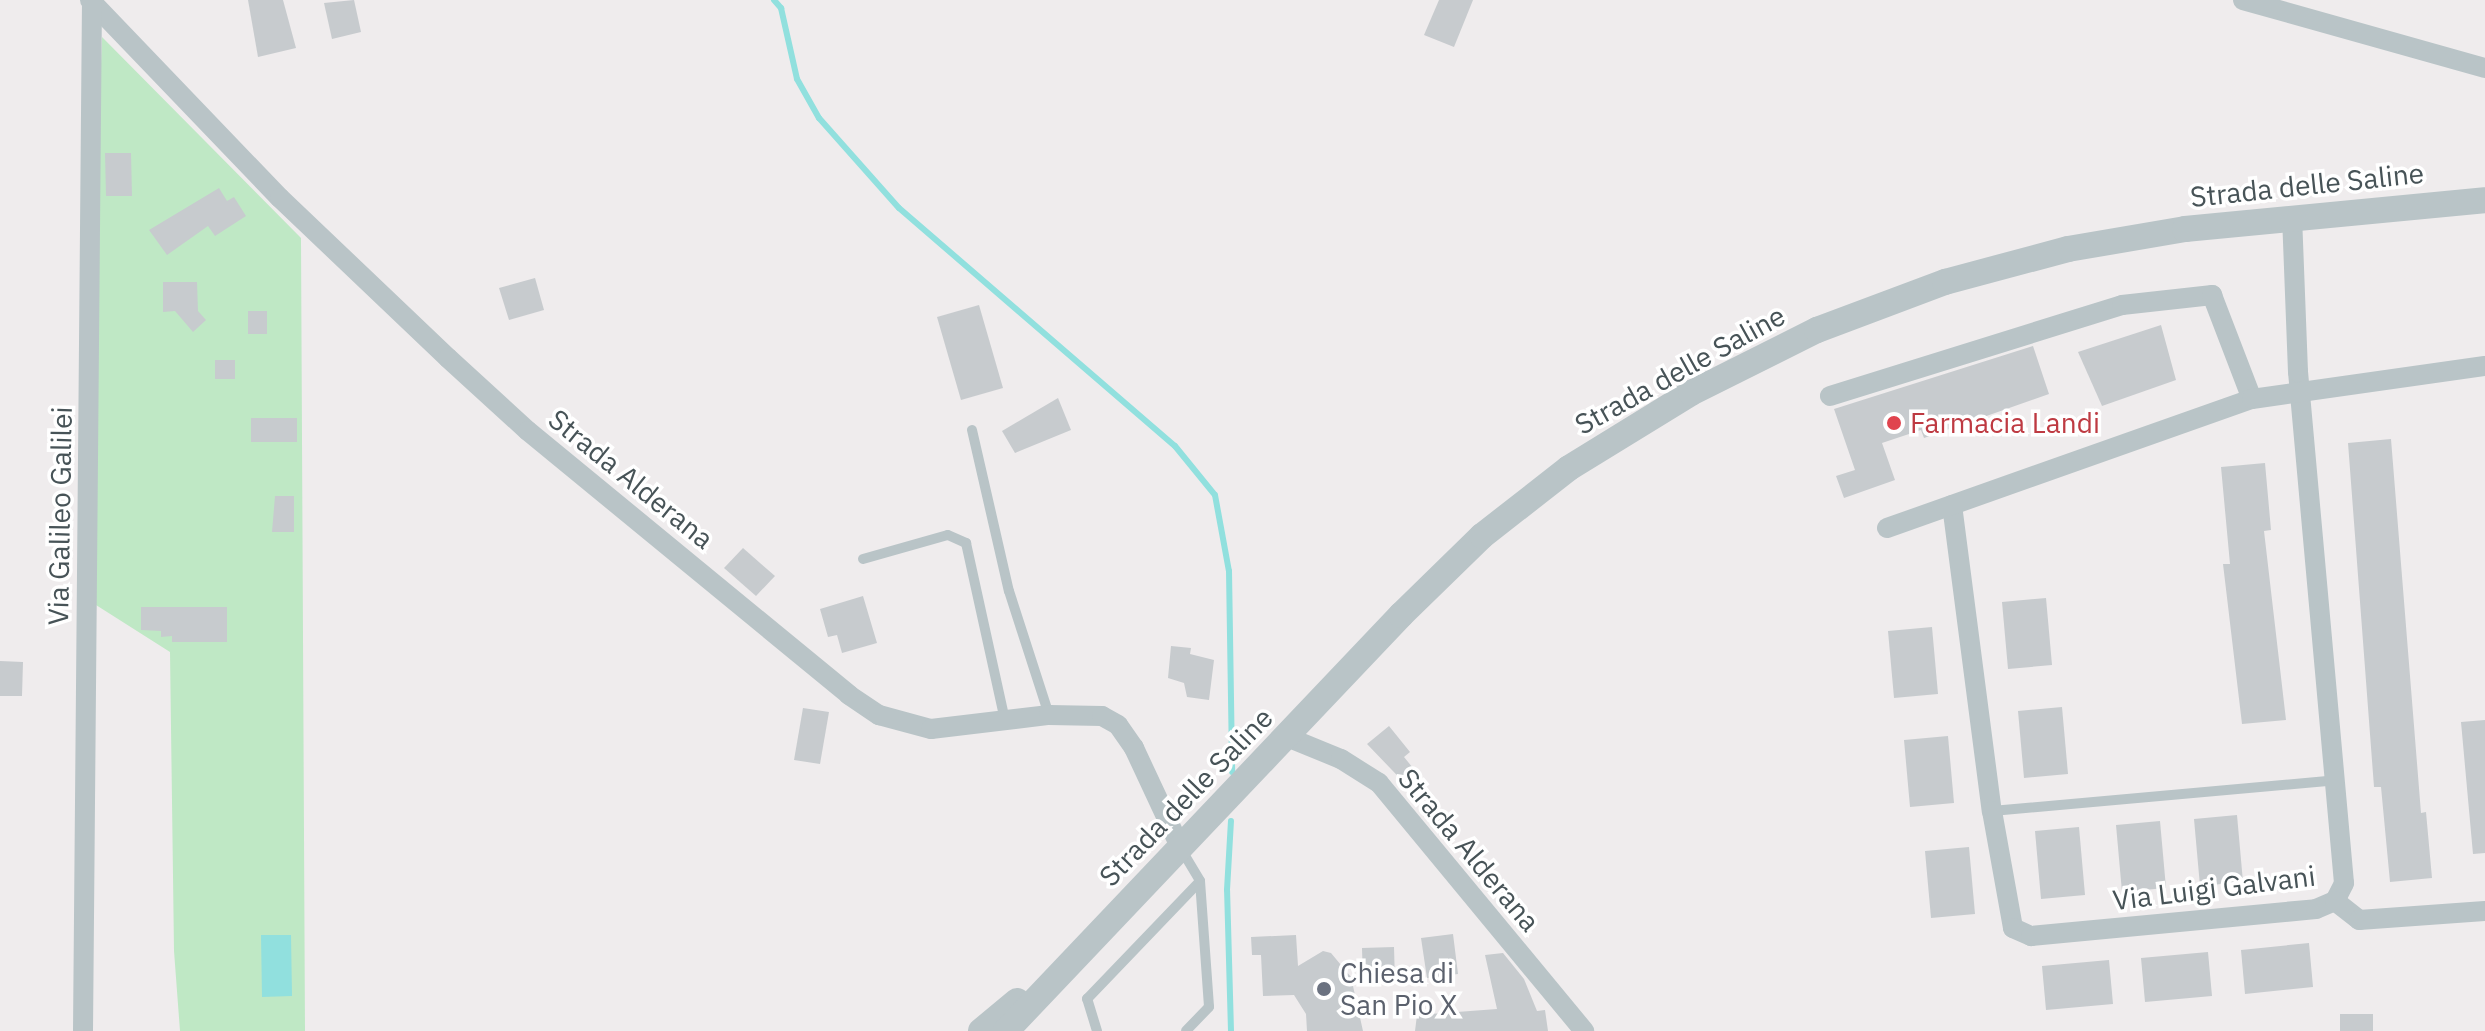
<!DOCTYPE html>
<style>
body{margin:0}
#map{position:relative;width:2485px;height:1031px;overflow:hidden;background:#efeced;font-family:"IBM Plex Sans",sans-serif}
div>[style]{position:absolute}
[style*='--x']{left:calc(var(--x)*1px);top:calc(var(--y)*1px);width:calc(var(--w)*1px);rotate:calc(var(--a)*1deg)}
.green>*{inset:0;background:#bfe8c5}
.water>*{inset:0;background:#91e0de}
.stream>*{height:6px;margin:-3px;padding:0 3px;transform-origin:3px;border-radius:3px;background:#91e0de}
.building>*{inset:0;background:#c7cbce}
.service>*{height:10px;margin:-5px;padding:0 5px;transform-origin:5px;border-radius:5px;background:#b9c4c7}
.minor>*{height:20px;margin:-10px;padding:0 10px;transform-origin:10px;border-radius:10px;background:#b9c4c7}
.tertiary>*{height:26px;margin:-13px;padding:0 13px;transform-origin:13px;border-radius:13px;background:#b9c4c7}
.dots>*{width:22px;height:22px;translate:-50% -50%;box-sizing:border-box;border:4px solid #fff;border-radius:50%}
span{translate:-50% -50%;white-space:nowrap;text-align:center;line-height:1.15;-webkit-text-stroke:7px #fff;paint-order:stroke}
.street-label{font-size:28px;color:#475357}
.health-label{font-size:28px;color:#be3a42}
.left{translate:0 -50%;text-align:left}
.worship-label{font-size:28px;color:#5b616d}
</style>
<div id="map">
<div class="green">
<i style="clip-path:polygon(102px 37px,301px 238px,305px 1031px,180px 1031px,174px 951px,170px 652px,96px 605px,89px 383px)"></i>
</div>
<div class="water">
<i style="clip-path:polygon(261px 935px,291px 935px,292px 996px,262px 997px)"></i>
</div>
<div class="stream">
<i style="--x:774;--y:0;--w:11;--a:49"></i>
<i style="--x:781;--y:8;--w:73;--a:77.3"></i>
<i style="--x:797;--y:79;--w:45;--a:60.6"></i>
<i style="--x:819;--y:118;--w:120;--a:48.4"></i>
<i style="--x:899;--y:208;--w:364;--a:40.8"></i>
<i style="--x:1175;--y:446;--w:63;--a:50.8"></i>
<i style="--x:1215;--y:495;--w:77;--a:79.6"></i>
<i style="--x:1229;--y:571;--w:201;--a:89.1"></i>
<i style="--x:1231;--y:1031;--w:141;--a:-91.6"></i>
<i style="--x:1227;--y:890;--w:69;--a:-86.7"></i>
</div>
<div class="building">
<i style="clip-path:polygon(248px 0,283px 0,296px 48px,258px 57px)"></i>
<i style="clip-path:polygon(354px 0,361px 32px,332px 39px,324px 3px)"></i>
<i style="clip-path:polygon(1439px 0,1473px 0,1454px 47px,1424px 35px)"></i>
<i style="clip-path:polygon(105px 153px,131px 153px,132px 196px,106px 196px)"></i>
<i style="clip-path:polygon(219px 188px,227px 201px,234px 197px,246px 216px,215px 236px,208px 226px,167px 255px,149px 230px)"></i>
<i style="clip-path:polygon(535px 278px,544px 310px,509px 320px,499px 288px)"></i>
<i style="clip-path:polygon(163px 282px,197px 282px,198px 311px,206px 320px,193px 332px,175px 311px,163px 312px)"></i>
<i style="clip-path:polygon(979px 305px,1003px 388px,961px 400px,937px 317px)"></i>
<i style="clip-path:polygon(248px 311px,267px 311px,267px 334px,248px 334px)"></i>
<i style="clip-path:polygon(2161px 325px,2176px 380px,2102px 406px,2078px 352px)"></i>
<i style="clip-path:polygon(2033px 346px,2049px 394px,1924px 438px,1921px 430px,1882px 443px,1895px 480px,1844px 498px,1836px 476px,1855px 470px,1834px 409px)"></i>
<i style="clip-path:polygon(215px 360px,235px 360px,235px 379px,215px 379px)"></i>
<i style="clip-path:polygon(1058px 398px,1071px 430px,1015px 453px,1002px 431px)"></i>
<i style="clip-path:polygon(251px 418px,297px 418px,297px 442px,251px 442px)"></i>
<i style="clip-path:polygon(2391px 439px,2421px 813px,2426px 812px,2432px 878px,2390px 882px,2381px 787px,2374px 787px,2348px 443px)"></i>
<i style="clip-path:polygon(2265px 463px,2271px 530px,2264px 531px,2286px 720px,2242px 724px,2223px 564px,2230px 564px,2221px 467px)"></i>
<i style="clip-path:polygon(275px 496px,294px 496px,294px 532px,272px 532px)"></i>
<i style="clip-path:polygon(743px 548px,775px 576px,756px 596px,724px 568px)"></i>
<i style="clip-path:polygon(863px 596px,877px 643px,842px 653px,837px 635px,828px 637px,820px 609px)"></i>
<i style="clip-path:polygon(2046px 598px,2052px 665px,2008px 669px,2002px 602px)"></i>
<i style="clip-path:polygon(141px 607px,227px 607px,227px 642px,172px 642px,172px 636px,161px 637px,161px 631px,141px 630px)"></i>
<i style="clip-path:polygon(1932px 627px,1938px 694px,1894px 698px,1888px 631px)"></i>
<i style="clip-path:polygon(1171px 646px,1191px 648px,1190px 654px,1214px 660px,1209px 700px,1187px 697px,1184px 683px,1168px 678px)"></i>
<i style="clip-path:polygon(0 661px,23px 662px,22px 696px,0 696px)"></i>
<i style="clip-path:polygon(2062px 707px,2068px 774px,2024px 778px,2018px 711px)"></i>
<i style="clip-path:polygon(803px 708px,829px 712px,820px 764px,794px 760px)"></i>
<i style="clip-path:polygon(2485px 720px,2485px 853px,2473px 854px,2461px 722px)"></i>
<i style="clip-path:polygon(1389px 726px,1410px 752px,1404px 757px,1426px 784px,1415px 794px,1367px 744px)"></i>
<i style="clip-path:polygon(1948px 736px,1954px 803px,1910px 807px,1904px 740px)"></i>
<i style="clip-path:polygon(2237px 815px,2243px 882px,2200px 886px,2194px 819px)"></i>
<i style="clip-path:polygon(2160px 821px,2166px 888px,2122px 892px,2116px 825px)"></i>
<i style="clip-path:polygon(2079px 827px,2085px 895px,2041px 899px,2035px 831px)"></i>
<i style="clip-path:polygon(1969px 847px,1975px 914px,1931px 918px,1925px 851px)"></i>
<i style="clip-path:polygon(1453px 934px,1458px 974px,1427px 978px,1421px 938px)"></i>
<i style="clip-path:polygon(1296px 935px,1298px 966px,1323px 951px,1331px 953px,1351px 977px,1363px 1031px,1307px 1031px,1306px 1014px,1294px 995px,1263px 996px,1261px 955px,1252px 955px,1251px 937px)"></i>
<i style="clip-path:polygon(2309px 943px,2313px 987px,2245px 994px,2241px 950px)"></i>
<i style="clip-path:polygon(1394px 947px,1395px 982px,1363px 983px,1362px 948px)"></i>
<i style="clip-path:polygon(2208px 952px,2212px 996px,2145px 1002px,2141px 958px)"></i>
<i style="clip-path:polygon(1503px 953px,1524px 979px,1537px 1011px,1545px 1010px,1548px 1031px,1415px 1031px,1417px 1015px,1497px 1009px,1485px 955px)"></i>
<i style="clip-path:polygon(2109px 960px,2113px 1004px,2046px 1010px,2042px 966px)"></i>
<i style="clip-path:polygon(2340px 1014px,2373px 1014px,2373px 1031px,2340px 1031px)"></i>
</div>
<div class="service">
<i style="--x:972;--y:430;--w:165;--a:77.1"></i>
<i style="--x:1009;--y:591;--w:130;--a:72.1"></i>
<i style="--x:863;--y:559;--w:88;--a:-15.8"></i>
<i style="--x:948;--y:535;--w:20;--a:24"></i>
<i style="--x:966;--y:543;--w:182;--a:77.6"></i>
<i style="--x:1992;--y:811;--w:345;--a:-5.1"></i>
<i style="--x:1181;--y:849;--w:37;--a:59"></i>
<i style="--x:1200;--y:881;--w:126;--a:85.9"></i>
<i style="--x:1209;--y:1007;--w:33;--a:134"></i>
<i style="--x:1097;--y:1031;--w:34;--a:-107"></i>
<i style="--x:1087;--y:999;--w:163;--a:-46.2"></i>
</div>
<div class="minor">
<i style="--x:90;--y:0;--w:274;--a:46.2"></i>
<i style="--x:280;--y:198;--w:232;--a:43.6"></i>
<i style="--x:448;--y:358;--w:108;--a:42.4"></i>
<i style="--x:528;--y:431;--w:416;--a:39.4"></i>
<i style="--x:849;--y:695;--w:36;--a:34"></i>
<i style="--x:879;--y:715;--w:54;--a:15.1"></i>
<i style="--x:931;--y:729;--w:119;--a:-6.8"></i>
<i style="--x:1049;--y:715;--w:53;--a:1.1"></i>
<i style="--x:1102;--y:716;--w:18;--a:29"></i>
<i style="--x:1118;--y:725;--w:28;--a:55"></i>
<i style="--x:1134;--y:748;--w:111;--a:65"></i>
<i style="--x:2243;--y:0;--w:251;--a:15.7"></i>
<i style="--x:1830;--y:396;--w:306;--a:-17.3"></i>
<i style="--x:2122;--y:305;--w:91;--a:-6.3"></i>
<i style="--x:2212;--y:295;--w:111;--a:69"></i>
<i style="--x:1952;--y:505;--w:309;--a:82.6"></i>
<i style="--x:1992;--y:811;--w:119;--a:79.8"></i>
<i style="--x:2013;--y:928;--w:20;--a:24"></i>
<i style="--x:2031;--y:936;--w:286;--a:-5.4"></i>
<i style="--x:2316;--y:909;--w:21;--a:-23"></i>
<i style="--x:2335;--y:901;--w:20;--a:-63"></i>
<i style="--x:2344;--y:883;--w:513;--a:-95.14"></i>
<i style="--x:2298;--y:372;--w:154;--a:-92.2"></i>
<i style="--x:1887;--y:528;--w:387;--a:-19.5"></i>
<i style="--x:2252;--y:399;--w:235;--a:-8.1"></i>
<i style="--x:1287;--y:737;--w:58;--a:22.2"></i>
<i style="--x:1341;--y:759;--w:45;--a:32.3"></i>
<i style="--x:1379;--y:783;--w:322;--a:50.4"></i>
<i style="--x:2335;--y:901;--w:31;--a:38"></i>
<i style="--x:2359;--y:920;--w:126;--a:-4.1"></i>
<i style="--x:83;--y:1031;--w:1029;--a:-89.5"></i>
</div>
<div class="tertiary">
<i style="--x:981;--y:1031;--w:47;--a:-39.8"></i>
<i style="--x:1006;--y:1031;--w:574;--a:-46.48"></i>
<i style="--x:1401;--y:615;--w:113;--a:-44.3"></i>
<i style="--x:1482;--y:536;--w:110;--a:-38"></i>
<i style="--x:1569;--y:468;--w:143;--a:-31.6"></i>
<i style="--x:1691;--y:393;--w:141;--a:-26.6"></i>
<i style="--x:1817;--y:330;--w:137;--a:-20.6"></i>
<i style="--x:1945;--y:282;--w:127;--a:-15"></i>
<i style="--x:2068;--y:249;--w:119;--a:-9.7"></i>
<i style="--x:2185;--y:229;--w:301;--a:-5.5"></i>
</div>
<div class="dots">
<i style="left:1894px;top:423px;background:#e0444e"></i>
<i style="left:1324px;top:989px;background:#6b7280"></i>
</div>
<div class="street-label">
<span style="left:2307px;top:185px;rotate:-6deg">Strada delle Saline</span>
<span style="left:1680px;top:370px;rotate:-29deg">Strada delle Saline</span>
<span style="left:631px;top:479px;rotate:39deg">Strada Alderana</span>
<span style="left:60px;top:516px;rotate:-89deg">Via Galileo Galilei</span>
<span style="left:1186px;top:797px;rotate:-46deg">Strada delle Saline</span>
<span style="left:1469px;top:850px;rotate:50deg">Strada Alderana</span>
<span style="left:2214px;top:888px;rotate:-7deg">Via Luigi Galvani</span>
</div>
<div class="health-label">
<span class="left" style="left:1910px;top:423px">Farmacia Landi</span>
</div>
<div class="worship-label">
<span class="left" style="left:1340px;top:989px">Chiesa di<br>San Pio X</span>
</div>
</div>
